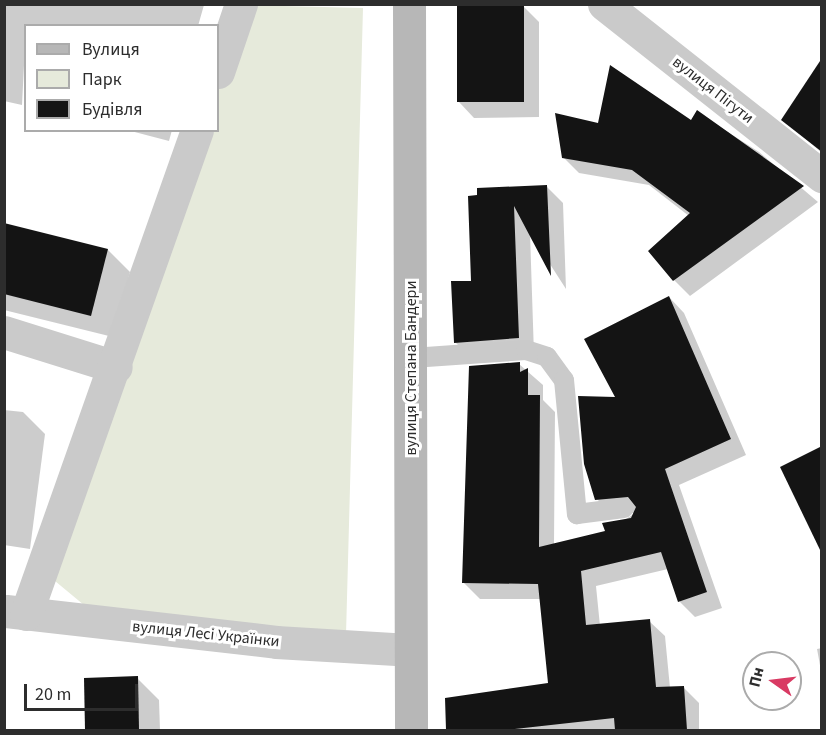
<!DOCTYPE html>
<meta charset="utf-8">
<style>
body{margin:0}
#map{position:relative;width:826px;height:735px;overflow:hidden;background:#fff;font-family:"Source Sans 3",sans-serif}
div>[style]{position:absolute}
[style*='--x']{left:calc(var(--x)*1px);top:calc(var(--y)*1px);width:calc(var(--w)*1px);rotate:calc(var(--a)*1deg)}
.green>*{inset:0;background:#e6eadb}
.shadow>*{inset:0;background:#0003}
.building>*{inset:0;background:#141414}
.lane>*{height:20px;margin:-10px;padding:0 10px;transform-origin:10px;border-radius:10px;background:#cacaca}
.street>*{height:33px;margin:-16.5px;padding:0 16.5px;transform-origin:16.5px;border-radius:16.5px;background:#cacaca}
.secondary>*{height:33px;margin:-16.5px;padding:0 16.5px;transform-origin:16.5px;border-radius:16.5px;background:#b7b7b7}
span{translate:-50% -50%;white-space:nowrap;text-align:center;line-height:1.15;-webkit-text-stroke:6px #fff;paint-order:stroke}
.street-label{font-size:16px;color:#2d2d2d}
.frame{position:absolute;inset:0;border:6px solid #2d2d2d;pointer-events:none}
.legend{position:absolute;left:24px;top:24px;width:195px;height:108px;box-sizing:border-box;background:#fff;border:2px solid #ababab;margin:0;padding:8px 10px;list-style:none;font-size:18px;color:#2d2d2d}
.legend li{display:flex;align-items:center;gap:12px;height:30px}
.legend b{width:30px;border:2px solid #ababab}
.north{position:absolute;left:742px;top:651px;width:60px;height:60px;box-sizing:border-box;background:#fff;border:2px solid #ababab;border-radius:50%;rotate:284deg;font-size:16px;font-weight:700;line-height:24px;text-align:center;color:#2d2d2d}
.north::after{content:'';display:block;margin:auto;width:21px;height:27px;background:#d93a63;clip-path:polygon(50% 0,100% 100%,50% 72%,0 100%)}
.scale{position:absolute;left:24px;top:684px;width:114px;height:27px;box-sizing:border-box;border:3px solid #2d2d2d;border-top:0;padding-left:8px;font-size:18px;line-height:21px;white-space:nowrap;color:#2d2d2d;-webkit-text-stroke:4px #fff;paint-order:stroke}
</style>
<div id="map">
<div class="green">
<i style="clip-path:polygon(246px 5px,363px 8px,346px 635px,96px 615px,55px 581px,203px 131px,218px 130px,218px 87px)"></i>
</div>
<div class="shadow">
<i style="clip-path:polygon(4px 4px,203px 4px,204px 5px,198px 26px,26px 26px,22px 105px,4px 101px)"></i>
<i style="clip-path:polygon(523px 6px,539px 22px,539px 117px,474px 118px,459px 102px)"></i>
<i style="clip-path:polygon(822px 67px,822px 153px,783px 119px)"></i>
<i style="clip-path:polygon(698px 113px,759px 152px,818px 202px,690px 296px,674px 280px,689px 216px,649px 185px,579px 173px,563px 157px,599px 124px,691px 122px)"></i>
<i style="clip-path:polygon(127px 130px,172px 130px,169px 141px)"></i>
<i style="clip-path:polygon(547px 187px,563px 203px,566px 289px,530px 233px,534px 354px,471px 358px,455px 342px,473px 282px,470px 197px)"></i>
<i style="clip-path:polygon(4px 224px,108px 250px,130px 272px,113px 337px,4px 310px)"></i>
<i style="clip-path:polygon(669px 297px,684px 313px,746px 455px,679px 485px,722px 608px,695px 617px,680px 602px,668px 569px,596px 586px,600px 626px,649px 621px,665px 636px,670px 688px,683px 687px,699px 703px,699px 730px,447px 730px,447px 700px,549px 684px,541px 599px,480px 599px,464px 583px,519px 364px,543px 385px,543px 400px,555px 412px,554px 545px,607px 532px,635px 513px,612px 515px,597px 499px,618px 399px)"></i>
<i style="clip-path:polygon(4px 410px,23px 412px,45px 434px,30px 549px,4px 545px)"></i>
<i style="clip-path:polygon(822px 648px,822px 676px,817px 649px)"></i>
<i style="clip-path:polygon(137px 678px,159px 700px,160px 730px,87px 730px,86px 679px)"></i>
</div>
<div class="building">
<i style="clip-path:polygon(457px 5px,524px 5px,524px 102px,457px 102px)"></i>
<i style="clip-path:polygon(822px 58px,822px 152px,781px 120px)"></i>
<i style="clip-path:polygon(610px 65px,691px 120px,697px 110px,804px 186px,673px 281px,648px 251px,690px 213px,632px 170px,562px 158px,555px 113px,598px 123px)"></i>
<i style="clip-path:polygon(547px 185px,551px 276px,514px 206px,519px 338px,454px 343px,451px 281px,471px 281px,468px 196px,477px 195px,477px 188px)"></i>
<i style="clip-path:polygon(4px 223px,108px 249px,91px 316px,4px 294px)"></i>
<i style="clip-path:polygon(669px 296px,731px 439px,665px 469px,707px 592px,678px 602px,661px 552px,581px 571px,586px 625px,650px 619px,656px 687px,684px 686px,687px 730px,615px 730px,614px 718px,506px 730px,446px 730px,445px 698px,548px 683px,538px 584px,462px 583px,469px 366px,520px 362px,520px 372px,528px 368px,528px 395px,540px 395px,539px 547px,605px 531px,602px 523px,631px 518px,636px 507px,628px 497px,595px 500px,584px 464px,578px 396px,615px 397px,584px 339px)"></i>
<i style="clip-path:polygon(822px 446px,822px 554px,780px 467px)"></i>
<i style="clip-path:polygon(138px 676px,139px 730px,85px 730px,84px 678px)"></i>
</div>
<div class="lane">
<i style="--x:412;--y:358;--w:114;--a:-4"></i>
<i style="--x:526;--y:350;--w:22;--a:18"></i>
<i style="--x:547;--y:357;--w:29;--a:54"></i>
<i style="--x:564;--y:380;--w:135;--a:84.5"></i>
<i style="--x:577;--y:514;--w:47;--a:-7.3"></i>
</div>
<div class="street">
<i style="--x:604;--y:4;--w:278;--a:38.3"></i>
<i style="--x:218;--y:72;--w:72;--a:-71.3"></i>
<i style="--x:4;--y:332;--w:117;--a:17.4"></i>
<i style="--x:6;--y:611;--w:272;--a:6.5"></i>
<i style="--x:276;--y:642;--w:133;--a:3.4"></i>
<i style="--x:26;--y:614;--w:513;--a:-70.54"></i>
</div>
<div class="secondary">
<i style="--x:409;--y:4;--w:726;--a:89.84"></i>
</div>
<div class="street-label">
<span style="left:713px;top:90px;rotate:38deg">вулиця Пігути</span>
<span style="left:411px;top:368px;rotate:-90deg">вулиця Степана Бандери</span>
<span style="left:206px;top:634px;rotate:6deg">вулиця Лесі Українки</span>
</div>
<div class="frame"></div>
<ul class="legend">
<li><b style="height:8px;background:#b7b7b7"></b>Вулиця</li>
<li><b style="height:16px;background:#e6eadb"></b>Парк</li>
<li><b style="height:16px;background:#141414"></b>Будівля</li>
</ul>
<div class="north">Пн</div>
<div class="scale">20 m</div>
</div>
